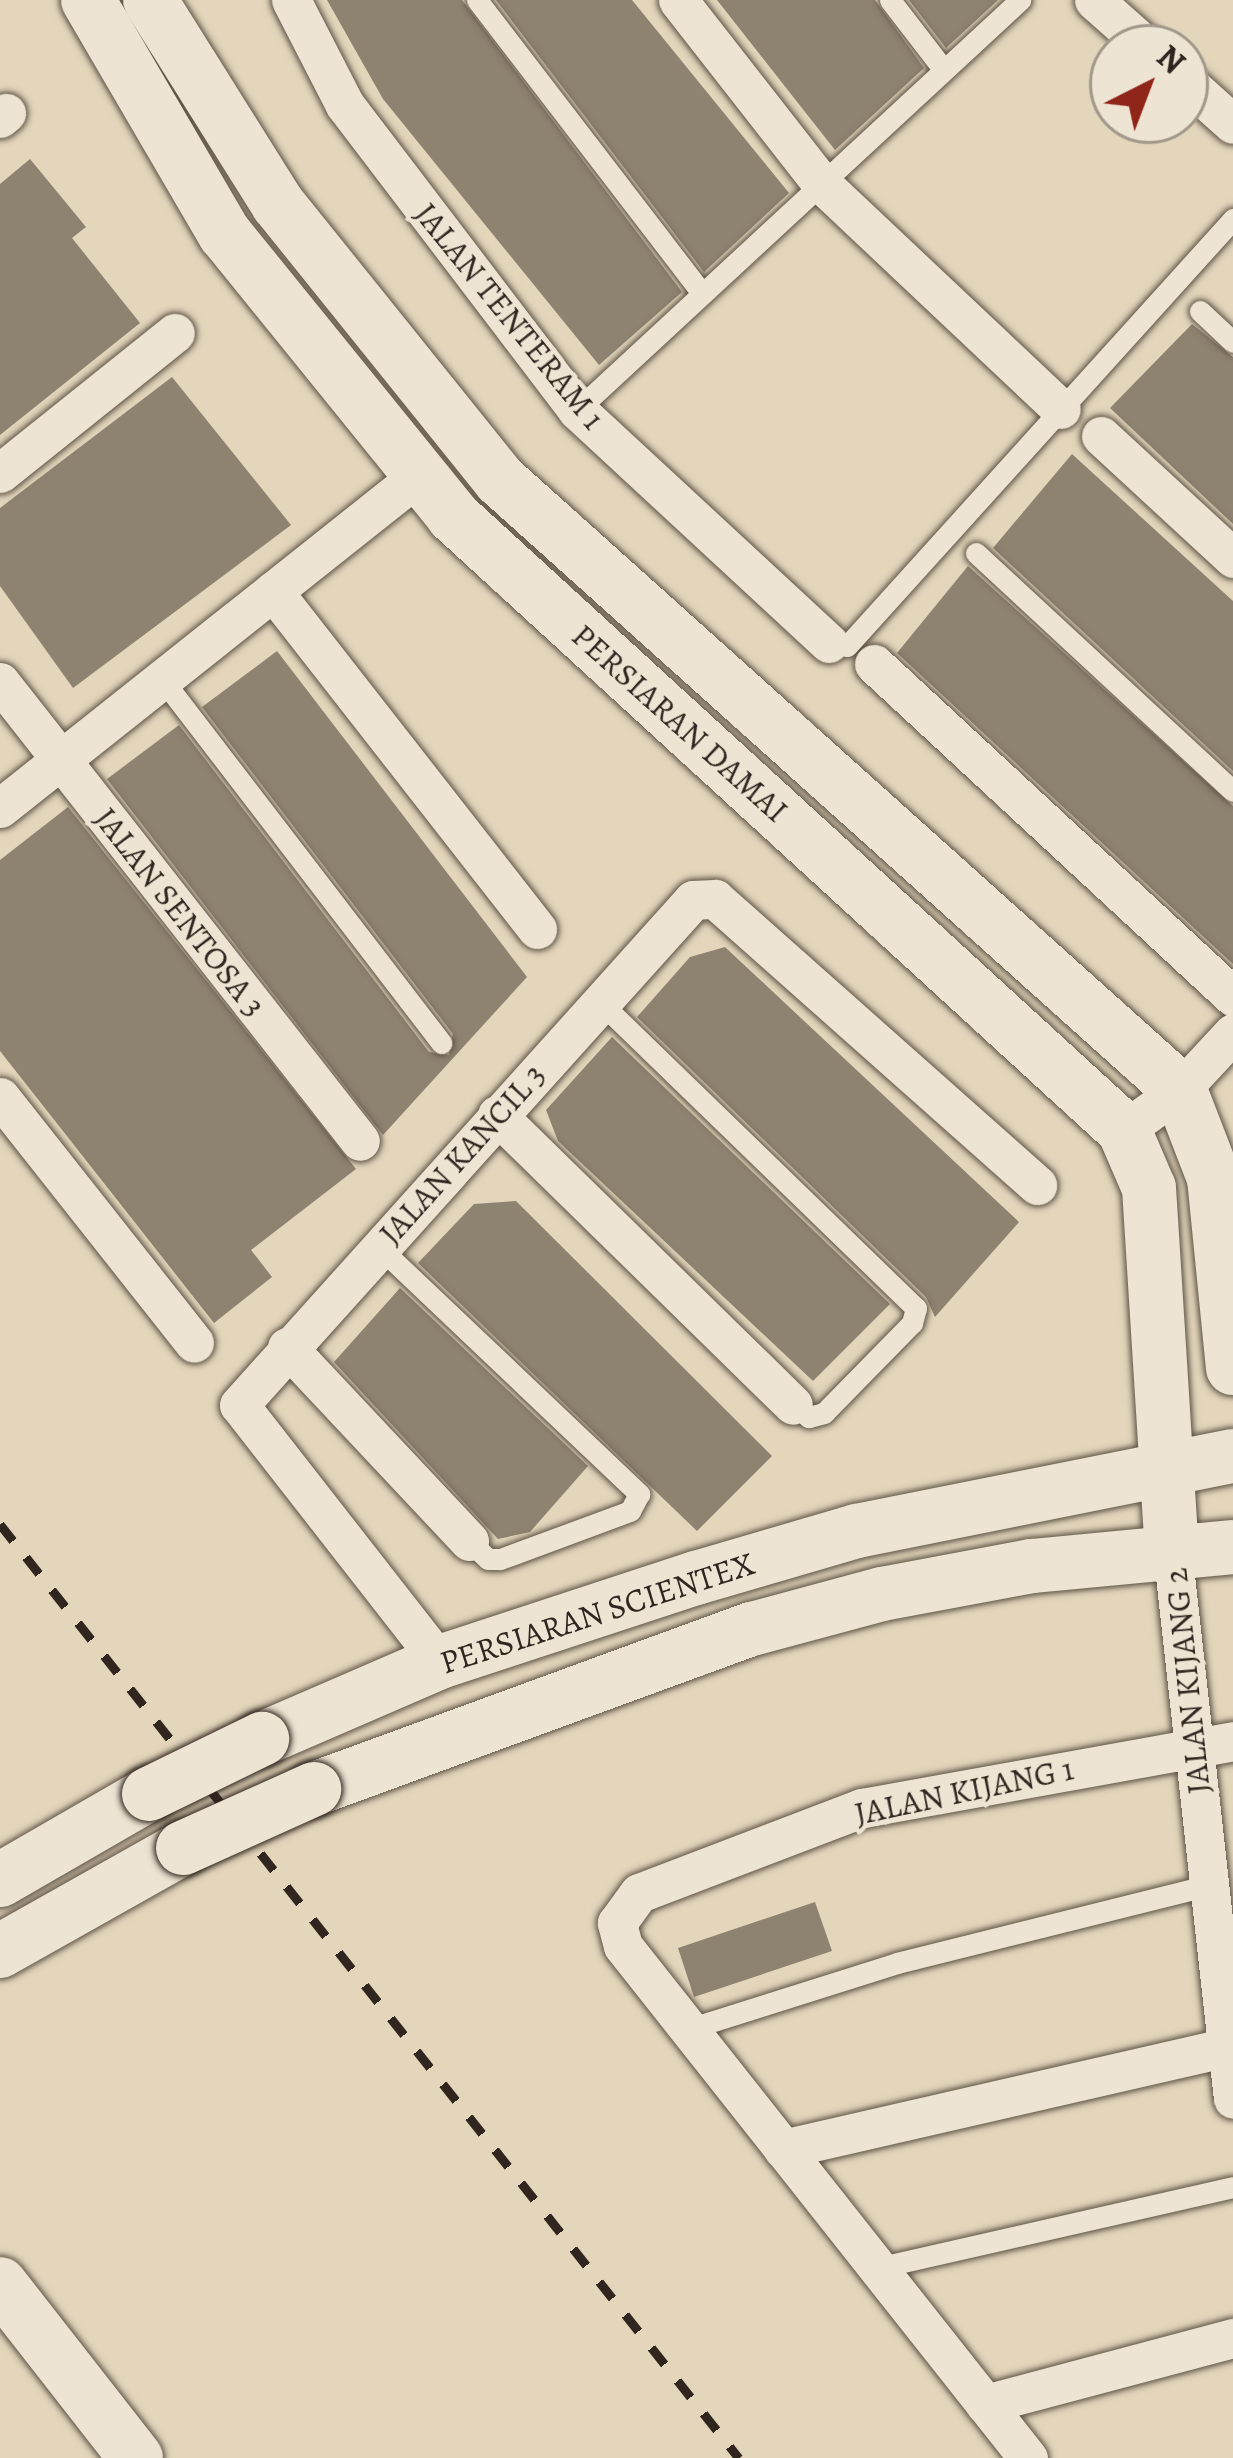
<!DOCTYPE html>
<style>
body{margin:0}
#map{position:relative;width:1233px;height:2458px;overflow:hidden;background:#e3d6bb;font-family:Alegreya,serif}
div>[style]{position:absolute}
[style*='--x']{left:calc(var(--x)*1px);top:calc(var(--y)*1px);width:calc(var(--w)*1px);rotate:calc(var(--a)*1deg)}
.building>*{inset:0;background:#8e8270}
.roads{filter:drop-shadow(0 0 3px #5e5246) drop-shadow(0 0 3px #5e5246)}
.lane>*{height:21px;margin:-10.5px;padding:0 10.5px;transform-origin:10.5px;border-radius:10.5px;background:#ede4d3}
.street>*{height:39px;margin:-19.5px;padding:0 19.5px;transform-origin:19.5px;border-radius:19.5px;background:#ede4d3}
.secondary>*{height:54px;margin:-27px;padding:0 27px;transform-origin:27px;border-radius:27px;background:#ede4d3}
.rail>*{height:9px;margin-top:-4.5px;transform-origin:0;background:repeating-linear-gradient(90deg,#31261f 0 21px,transparent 0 42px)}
.bridges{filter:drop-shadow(0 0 3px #31261f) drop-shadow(0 0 3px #31261f)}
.secondary-bridge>*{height:54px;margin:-27px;padding:0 27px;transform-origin:27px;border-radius:27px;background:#ede4d3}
span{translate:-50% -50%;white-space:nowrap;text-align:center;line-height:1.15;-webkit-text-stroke:9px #ede4d3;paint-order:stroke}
.street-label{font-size:33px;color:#31261f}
.north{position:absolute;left:1089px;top:24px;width:120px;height:120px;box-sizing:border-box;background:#ede4d3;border:3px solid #a2988b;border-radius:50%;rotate:42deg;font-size:33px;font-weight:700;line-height:48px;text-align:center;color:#31261f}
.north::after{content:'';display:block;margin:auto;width:42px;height:54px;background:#8f2418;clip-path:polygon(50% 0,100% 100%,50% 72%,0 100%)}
</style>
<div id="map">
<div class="building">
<i style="clip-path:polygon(327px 0,462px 0,682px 292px,599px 365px,383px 99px)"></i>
<i style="clip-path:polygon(496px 0,632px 0,789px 193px,704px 272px)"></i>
<i style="clip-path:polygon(717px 0,875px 0,924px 68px,835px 150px)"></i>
<i style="clip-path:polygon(909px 0,998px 0,946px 48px)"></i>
<i style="clip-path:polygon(30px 159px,86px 227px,72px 238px,140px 323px,0 435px,0 184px)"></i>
<i style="clip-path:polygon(1192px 324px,1233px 357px,1233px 524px,1110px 408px)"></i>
<i style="clip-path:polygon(172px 377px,291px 525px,73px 688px,0 586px,0 508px)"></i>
<i style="clip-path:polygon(1072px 454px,1233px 601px,1233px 771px,993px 548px)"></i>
<i style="clip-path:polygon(968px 566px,1233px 806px,1233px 964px,897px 653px)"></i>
<i style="clip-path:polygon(277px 651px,527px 977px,383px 1135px,107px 779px,179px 725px,429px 1052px,449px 1055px,453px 1034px,202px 707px)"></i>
<i style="clip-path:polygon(68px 807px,356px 1169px,251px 1250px,272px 1277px,214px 1323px,0 1051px,0 860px)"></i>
<i style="clip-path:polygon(725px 947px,1019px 1222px,935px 1317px,926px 1297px,637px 1017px,690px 957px)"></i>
<i style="clip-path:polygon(612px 1037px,890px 1304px,813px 1381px,558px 1141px,546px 1110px)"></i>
<i style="clip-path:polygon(516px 1201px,772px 1456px,697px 1531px,418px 1263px,474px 1204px)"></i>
<i style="clip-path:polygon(400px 1288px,588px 1466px,530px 1532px,498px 1539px,334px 1362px)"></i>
<i style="clip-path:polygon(815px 1902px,832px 1951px,694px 1997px,678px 1948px)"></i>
</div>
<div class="roads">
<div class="lane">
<i style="--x:477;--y:0;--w:369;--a:52.5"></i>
<i style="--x:890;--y:0;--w:88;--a:52.4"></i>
<i style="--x:1200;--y:311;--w:45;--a:43.2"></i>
<i style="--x:577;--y:410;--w:604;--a:-42.78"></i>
<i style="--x:976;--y:553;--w:350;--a:42.8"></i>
<i style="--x:829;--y:643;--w:18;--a:9"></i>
<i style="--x:847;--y:646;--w:576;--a:-47.89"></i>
<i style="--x:162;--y:679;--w:459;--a:52.5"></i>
<i style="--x:600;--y:1002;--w:440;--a:44.1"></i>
<i style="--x:916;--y:1308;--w:16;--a:105"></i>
<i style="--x:912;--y:1323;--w:126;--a:134.4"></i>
<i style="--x:824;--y:1413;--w:16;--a:165"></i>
<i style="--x:809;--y:1417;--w:20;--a:-143"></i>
<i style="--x:379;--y:1247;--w:359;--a:43.5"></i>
<i style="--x:639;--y:1494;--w:19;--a:118"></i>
<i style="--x:630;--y:1511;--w:139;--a:159.7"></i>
<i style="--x:500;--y:1559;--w:12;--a:180"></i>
<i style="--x:488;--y:1559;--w:26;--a:-137"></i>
<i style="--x:688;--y:2029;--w:219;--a:-17.5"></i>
<i style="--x:897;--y:1963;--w:322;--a:-14"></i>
<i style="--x:877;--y:2268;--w:365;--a:-12.8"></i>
</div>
<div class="street">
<i style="--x:291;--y:0;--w:118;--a:62.8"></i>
<i style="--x:345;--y:105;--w:383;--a:52.7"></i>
<i style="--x:577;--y:410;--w:343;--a:42.8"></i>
<i style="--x:678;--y:0;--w:234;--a:52"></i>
<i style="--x:822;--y:184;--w:328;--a:43.3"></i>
<i style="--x:1094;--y:0;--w:72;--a:41.6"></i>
<i style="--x:1185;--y:81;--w:64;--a:41.9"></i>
<i style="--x:0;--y:118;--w:8;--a:-40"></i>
<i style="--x:1101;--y:436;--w:180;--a:42.7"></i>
<i style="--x:0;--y:473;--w:224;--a:-38.7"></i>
<i style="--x:273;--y:591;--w:429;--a:52"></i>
<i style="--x:874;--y:664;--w:490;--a:42.8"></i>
<i style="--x:0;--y:682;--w:583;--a:51.89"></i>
<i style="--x:0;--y:808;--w:534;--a:-38.46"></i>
<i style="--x:0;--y:1097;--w:313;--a:51.7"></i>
<i style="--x:497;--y:1115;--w:414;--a:44.4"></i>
<i style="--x:1124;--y:1130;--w:69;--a:-35.5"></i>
<i style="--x:1180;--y:1090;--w:78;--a:-47.1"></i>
<i style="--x:287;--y:1347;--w:266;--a:46.8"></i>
<i style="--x:1172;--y:1549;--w:553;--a:83.67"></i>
<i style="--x:440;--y:1662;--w:326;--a:-128"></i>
<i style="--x:239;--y:1405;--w:679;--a:-48.04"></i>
<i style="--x:693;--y:900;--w:22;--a:-3"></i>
<i style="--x:715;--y:899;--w:431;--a:41.6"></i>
<i style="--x:783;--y:2149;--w:456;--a:-12.9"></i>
<i style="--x:985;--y:2404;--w:257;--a:-14.9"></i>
<i style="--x:1028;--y:2458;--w:653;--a:-128.34"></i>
<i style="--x:623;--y:1946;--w:24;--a:-105"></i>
<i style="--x:617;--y:1923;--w:37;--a:-54"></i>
<i style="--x:639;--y:1893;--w:239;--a:-20.9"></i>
<i style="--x:862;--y:1808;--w:377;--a:-10.2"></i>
</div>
<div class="secondary">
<i style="--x:88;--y:0;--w:271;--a:59.7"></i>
<i style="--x:225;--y:234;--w:363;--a:51"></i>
<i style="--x:453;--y:516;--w:910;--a:42.46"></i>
<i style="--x:1124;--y:1130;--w:63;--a:66.7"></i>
<i style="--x:1149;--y:1188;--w:362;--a:86.4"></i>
<i style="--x:150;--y:0;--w:241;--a:57.9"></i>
<i style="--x:278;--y:204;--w:354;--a:51.2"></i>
<i style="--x:500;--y:480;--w:914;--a:41.89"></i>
<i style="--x:1180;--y:1090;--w:94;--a:68.9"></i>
<i style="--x:1214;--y:1178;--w:191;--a:84.3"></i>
<i style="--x:262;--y:1739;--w:194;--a:-23.4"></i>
<i style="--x:440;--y:1662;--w:269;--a:-18.2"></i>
<i style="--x:696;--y:1578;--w:168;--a:-16.3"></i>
<i style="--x:857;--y:1531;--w:383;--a:-11.3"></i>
<i style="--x:314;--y:1789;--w:466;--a:-20.1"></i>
<i style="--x:752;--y:1629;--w:135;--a:-15.1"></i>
<i style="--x:882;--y:1594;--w:153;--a:-10.6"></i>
<i style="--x:1032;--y:1566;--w:202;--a:-5.4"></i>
<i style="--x:0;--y:1880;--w:172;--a:-30"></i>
<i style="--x:0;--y:1951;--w:210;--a:-29.4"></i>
<i style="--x:0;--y:2284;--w:221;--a:52"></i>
</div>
</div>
<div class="rail">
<i style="--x:0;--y:1524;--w:1191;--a:51.65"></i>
</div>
<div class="bridges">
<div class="secondary-bridge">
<i style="--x:149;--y:1794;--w:126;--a:-26"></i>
<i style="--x:183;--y:1848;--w:144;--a:-24.2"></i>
</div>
</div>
<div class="street-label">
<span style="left:510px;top:316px;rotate:51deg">JALAN TENTERAM 1</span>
<span style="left:680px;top:723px;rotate:42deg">PERSIARAN DAMAI</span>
<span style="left:180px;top:912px;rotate:52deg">JALAN SENTOSA 3</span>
<span style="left:462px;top:1154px;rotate:-48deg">JALAN KANCIL 3</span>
<span style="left:597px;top:1613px;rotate:-18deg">PERSIARAN SCIENTEX</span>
<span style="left:1187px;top:1681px;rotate:-96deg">JALAN KIJANG 2</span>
<span style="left:964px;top:1791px;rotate:-12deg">JALAN KIJANG 1</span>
</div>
<div class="north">N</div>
</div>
